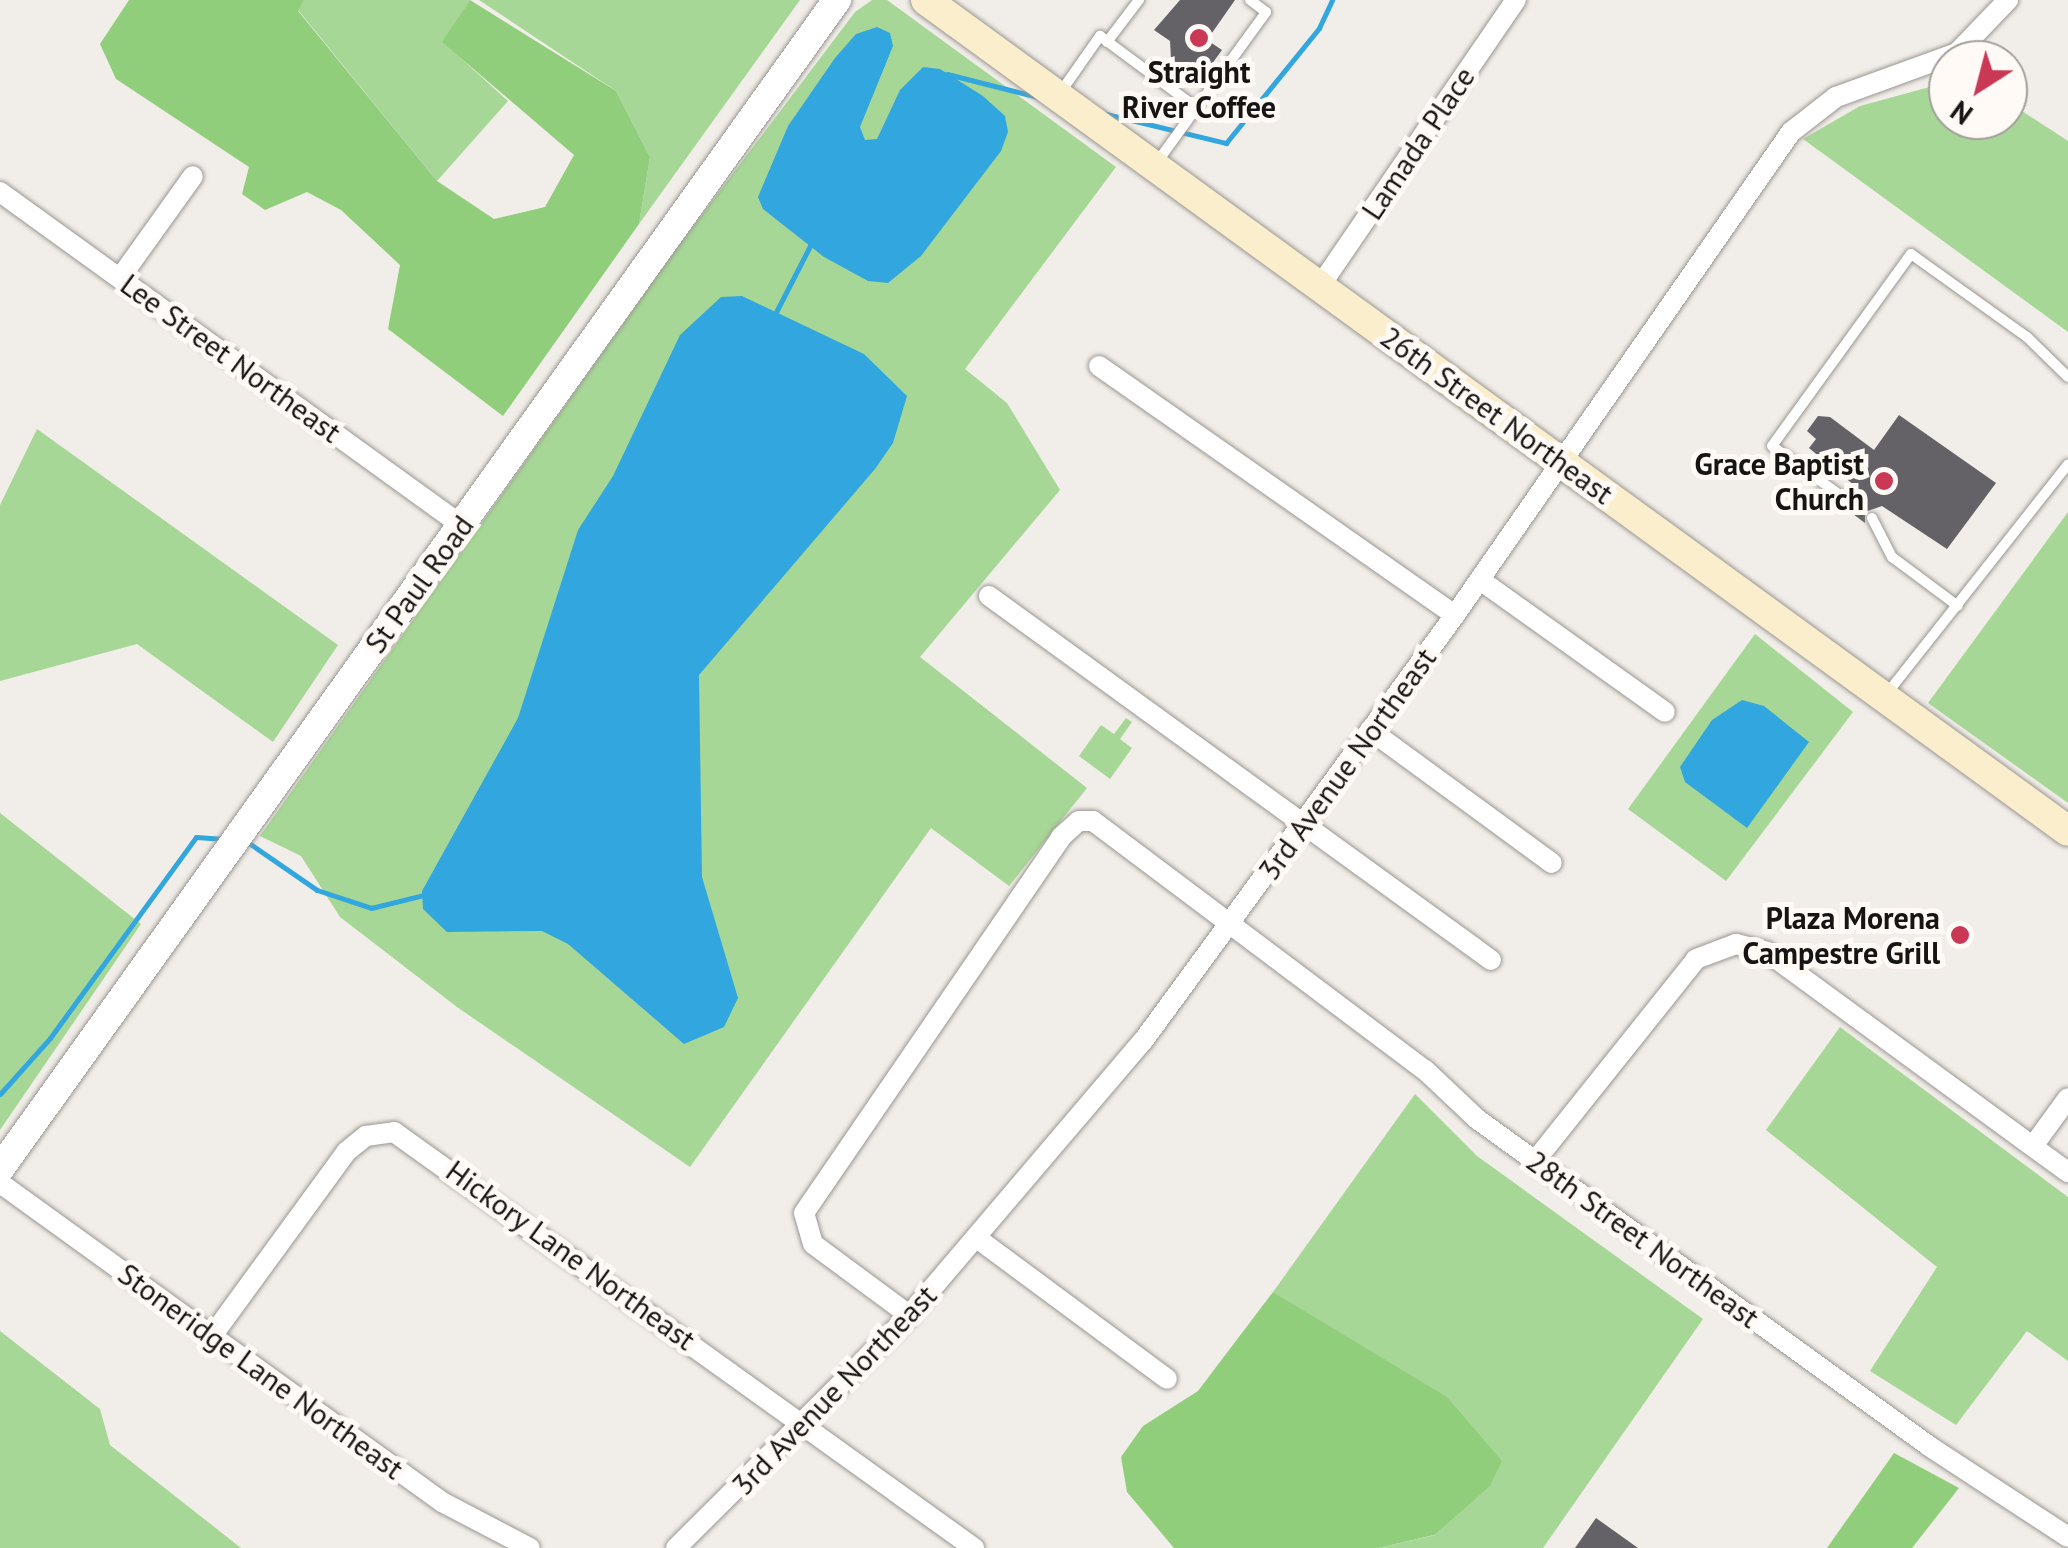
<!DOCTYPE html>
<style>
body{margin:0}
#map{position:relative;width:2068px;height:1548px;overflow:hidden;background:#f1ede8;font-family:"PT Sans",sans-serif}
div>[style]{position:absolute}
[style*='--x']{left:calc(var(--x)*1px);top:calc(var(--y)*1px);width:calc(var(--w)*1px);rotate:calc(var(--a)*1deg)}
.green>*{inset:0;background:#a7d796}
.forest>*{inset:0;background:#91ce7b}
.water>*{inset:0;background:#32a6de}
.stream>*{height:5px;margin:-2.5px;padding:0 2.5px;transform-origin:2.5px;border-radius:2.5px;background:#32a6de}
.building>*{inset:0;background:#646267}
.roads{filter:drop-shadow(0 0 2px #9a9692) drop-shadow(0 0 2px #9a9692)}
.service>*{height:10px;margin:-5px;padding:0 5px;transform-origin:5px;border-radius:5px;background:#fff}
.minor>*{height:20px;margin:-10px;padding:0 10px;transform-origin:10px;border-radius:10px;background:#fff}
.tertiary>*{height:28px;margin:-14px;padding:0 14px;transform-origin:14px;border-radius:14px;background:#fff}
.secondary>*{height:30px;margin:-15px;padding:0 15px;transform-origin:15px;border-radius:15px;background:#faeecd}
.dots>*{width:28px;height:28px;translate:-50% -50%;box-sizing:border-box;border:5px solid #fffaf6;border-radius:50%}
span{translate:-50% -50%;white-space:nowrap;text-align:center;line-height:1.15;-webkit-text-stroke:10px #fffaf6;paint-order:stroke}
.poi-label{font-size:30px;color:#171514;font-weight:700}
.right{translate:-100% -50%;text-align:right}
.street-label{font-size:30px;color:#171514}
.north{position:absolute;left:1928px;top:40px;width:100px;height:100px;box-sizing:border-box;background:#fffaf6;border:2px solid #a29e9c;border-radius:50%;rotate:216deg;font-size:28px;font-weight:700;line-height:40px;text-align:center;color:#171514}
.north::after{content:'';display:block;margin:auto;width:35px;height:45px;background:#c93956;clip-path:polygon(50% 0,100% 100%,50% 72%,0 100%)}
</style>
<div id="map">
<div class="green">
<i style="clip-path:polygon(304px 0,470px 0,443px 42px,508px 101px,437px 181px,298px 10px)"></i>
<i style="clip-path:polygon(479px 0,800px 0,639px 224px,650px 157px,616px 91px)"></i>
<i style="clip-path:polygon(872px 0,887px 0,1116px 167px,965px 369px,1007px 403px,1060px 490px,920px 657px,1087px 788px,1009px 886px,931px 828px,690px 1167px,457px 1007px,340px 917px,301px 856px,260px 836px,676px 249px,855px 12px)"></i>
<i style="clip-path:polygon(1948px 82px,1948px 120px,2008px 120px,2008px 102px,2068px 141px,2068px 332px,1803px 139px,1860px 106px)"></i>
<i style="clip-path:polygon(37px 429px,338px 645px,273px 742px,137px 644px,0 681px,0 505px)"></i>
<i style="clip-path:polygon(2068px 512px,2068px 803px,1928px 703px)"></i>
<i style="clip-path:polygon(1755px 634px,1853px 712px,1726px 881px,1628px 809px)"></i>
<i style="clip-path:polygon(1126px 718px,1132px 722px,1120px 739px,1132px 748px,1110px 779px,1079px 756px,1101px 725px,1114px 734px)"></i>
<i style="clip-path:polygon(0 813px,141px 924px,0 1130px)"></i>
<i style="clip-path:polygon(1840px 1027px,2068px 1197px,2068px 1361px,2027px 1331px,1956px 1425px,1870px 1371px,1937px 1267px,1766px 1130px)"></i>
<i style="clip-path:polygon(1415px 1094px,1477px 1156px,1703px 1319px,1543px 1548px,1378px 1548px,1435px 1535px,1332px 1329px,1273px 1292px)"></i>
<i style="clip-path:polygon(0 1331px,100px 1409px,110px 1445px,241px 1548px,0 1548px)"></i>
</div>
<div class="forest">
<i style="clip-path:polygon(129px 0,304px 0,298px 11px,437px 181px,494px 219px,545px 207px,574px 155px,442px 42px,470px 0,616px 91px,650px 157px,639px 224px,503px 416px,388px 329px,400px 265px,341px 210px,307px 192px,265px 210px,242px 194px,249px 167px,116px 79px,100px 44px)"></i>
<i style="clip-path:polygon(1273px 1292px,1447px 1397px,1502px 1461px,1490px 1486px,1434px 1535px,1378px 1548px,1174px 1548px,1127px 1492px,1121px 1457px,1143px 1426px,1198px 1391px)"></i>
<i style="clip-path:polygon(1894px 1453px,1959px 1488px,1912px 1548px,1827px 1548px)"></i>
</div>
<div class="water">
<i style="clip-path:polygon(877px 27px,890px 33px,893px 46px,860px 127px,865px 140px,877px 139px,900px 90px,923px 67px,940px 69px,983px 96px,1005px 116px,1008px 132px,1001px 151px,921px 256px,888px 283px,868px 281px,824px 257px,763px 209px,758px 197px,788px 126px,835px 58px,856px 34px)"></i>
<i style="clip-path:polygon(742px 296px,864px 354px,907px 396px,893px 443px,875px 469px,699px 675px,702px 877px,738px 998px,724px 1027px,684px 1044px,568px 944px,542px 931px,447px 932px,423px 909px,422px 891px,518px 718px,578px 530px,613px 476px,680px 335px,721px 297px)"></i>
<i style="clip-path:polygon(1742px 700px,1764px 706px,1809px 742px,1747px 828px,1685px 782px,1680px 767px,1712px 720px)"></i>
</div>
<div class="stream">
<i style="--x:947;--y:74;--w:94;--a:14.2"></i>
<i style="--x:1102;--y:113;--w:128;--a:13.6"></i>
<i style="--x:1226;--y:143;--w:148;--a:-51"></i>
<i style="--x:1319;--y:28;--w:31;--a:-65"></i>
<i style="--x:776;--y:312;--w:79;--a:-62.8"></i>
<i style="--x:246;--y:841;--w:86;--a:34.6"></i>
<i style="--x:317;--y:890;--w:57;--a:18.4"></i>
<i style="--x:371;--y:908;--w:59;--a:-13.8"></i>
<i style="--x:0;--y:1094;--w:75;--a:-48.2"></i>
<i style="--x:50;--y:1038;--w:248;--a:-54"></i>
<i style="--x:196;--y:837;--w:29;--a:4"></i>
</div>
<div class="building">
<i style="clip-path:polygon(1180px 0,1235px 0,1207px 40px,1222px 50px,1201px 79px,1171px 59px,1170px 41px,1154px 30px)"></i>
<i style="clip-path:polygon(1899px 415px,1996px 483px,1947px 549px,1882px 506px,1865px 512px,1865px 523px,1849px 511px,1859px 507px,1860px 490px,1809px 448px,1816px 439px,1807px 431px,1818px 416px,1830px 417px,1874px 450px)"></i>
<i style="clip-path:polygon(1596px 1518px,1638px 1548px,1575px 1548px)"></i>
</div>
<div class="roads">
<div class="service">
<i style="--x:1107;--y:42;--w:53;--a:-52.7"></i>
<i style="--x:1060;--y:93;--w:70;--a:-54.9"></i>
<i style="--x:1100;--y:36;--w:121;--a:36.6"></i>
<i style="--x:1155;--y:165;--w:189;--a:-54"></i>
<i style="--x:1266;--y:12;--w:20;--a:-143"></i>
<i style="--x:1851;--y:503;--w:97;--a:-144.2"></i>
<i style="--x:1772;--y:446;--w:237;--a:-54.1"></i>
<i style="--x:1911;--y:254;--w:143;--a:35.6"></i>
<i style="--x:2027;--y:337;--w:57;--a:44.3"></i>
<i style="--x:1872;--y:518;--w:44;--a:62.9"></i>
<i style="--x:1892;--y:557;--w:82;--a:36.6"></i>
<i style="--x:1885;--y:696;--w:295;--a:-51.7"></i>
</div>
<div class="minor">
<i style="--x:0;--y:192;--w:569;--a:35.84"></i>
<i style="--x:120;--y:278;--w:125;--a:-54.4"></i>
<i style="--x:1320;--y:286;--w:347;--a:-55.6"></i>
<i style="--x:1099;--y:366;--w:434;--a:35"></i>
<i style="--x:1480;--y:580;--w:227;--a:35.5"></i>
<i style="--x:989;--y:596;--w:620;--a:35.95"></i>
<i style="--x:1370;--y:730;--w:225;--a:36.2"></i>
<i style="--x:2033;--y:1146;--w:59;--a:-53.9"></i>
<i style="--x:1535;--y:1161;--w:258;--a:-51.4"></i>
<i style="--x:1696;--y:959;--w:43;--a:-20.6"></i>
<i style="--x:1736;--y:944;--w:32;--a:14"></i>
<i style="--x:1767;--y:952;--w:373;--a:36.2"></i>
<i style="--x:0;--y:1183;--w:545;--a:35.82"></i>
<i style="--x:442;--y:1502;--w:99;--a:27.6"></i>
<i style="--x:978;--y:1239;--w:235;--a:36.5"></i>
<i style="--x:909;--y:1315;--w:119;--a:-143.5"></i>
<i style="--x:813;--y:1244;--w:32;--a:-106"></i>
<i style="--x:804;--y:1213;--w:455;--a:-55.6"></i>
<i style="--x:1061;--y:837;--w:24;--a:-42"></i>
<i style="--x:1079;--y:821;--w:14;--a:0"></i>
<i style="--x:1093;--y:821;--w:415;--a:36.9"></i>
<i style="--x:1425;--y:1070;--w:71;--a:43.3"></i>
<i style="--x:1477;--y:1119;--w:558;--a:35.88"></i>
<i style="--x:1929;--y:1446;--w:166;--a:33.2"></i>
<i style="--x:212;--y:1336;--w:228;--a:-53.9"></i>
<i style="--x:346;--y:1152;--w:26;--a:-39"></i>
<i style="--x:366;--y:1136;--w:28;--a:-8"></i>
<i style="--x:394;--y:1132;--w:714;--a:35.65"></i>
<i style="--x:676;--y:1548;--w:325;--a:-44.9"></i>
<i style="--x:906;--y:1319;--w:365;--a:-49.6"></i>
<i style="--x:1143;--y:1041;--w:528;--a:-53.78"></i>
<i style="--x:1455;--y:615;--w:588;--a:-55.18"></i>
<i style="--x:1791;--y:132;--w:57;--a:-37.9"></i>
<i style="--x:1836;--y:97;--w:129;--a:-20"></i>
<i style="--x:1957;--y:53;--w:74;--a:-46.1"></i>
</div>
<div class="tertiary">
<i style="--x:0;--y:1169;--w:1438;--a:-54.4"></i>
</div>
<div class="secondary">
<i style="--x:926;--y:0;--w:1412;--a:36.04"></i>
</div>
</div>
<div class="dots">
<i style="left:1199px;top:38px;background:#c93956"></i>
<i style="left:1884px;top:481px;background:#c93956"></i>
<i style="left:1960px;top:935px;background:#c93956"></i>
</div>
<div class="poi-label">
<span style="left:1199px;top:89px">Straight<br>River Coffee</span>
<span class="right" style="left:1864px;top:481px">Grace Baptist<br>Church</span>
<span class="right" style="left:1940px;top:935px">Plaza Morena<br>Campestre Grill</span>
</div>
<div class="street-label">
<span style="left:1418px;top:143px;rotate:-56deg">Lamada Place</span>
<span style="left:231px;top:358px;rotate:36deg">Lee Street Northeast</span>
<span style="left:1497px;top:415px;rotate:36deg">26th Street Northeast</span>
<span style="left:419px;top:584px;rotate:-54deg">St Paul Road</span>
<span style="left:1347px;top:764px;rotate:-54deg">3rd Avenue Northeast</span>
<span style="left:1643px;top:1239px;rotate:36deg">28th Street Northeast</span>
<span style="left:571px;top:1255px;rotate:36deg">Hickory Lane Northeast</span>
<span style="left:261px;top:1371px;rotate:36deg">Stoneridge Lane Northeast</span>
<span style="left:834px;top:1390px;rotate:-46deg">3rd Avenue Northeast</span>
</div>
<div class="north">N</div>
</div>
